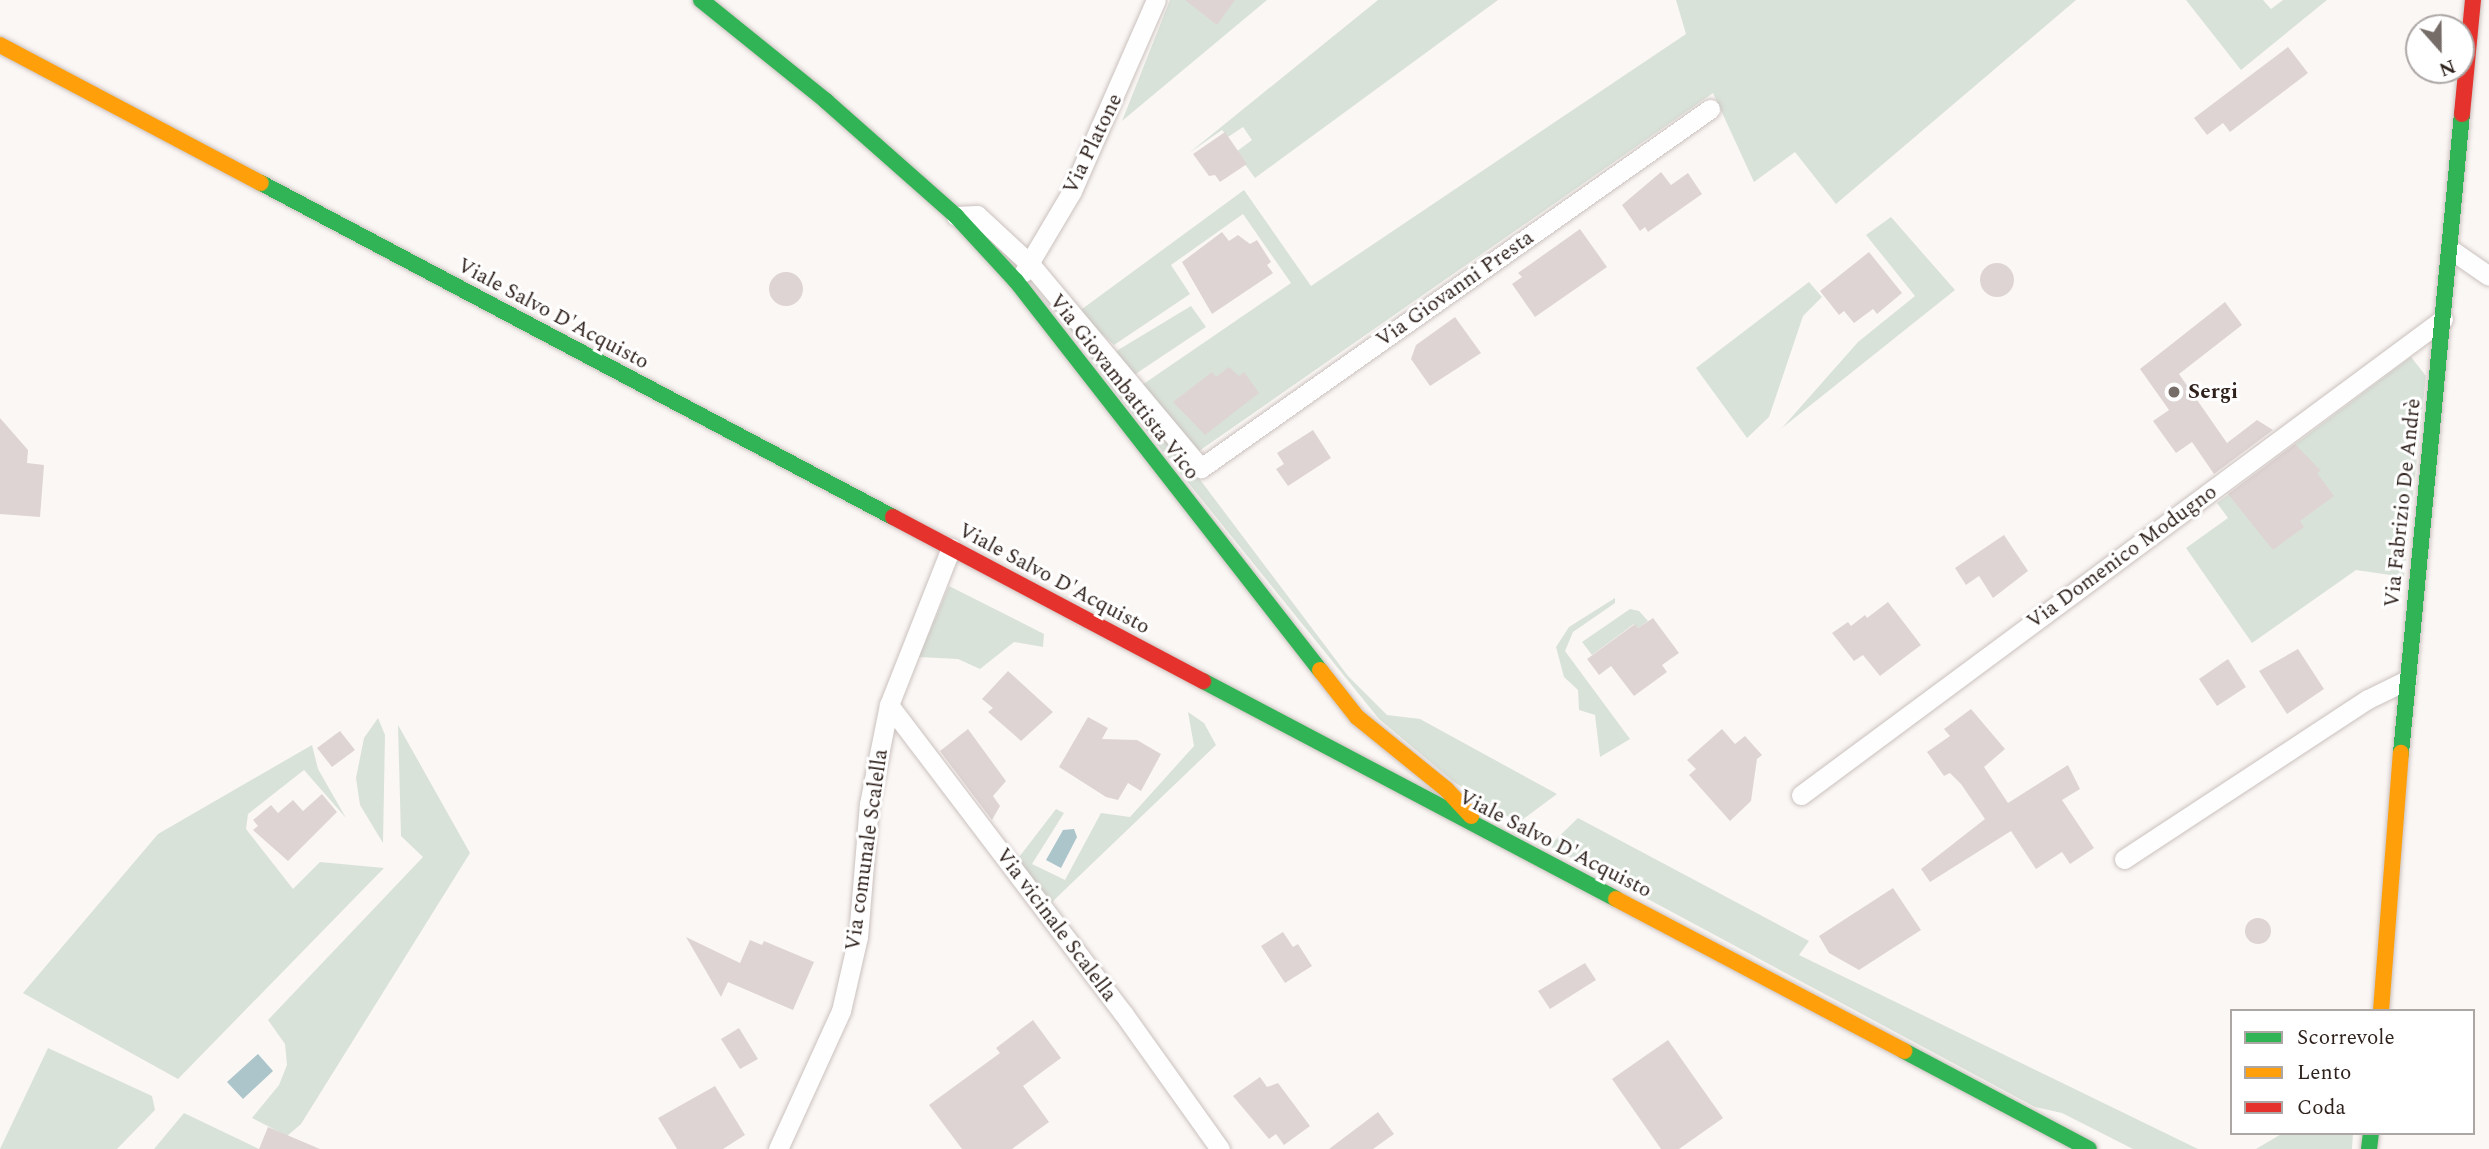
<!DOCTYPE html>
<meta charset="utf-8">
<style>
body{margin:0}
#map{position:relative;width:2489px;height:1149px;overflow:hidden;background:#fbf7f5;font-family:Spectral,serif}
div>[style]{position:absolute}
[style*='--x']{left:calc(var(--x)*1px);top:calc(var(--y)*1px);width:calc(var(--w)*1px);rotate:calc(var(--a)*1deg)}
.green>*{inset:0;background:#d9e2d9}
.water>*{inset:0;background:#abc5ca}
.building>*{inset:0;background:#ded4d3}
.round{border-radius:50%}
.roads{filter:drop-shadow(0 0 2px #cac1be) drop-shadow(0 0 2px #cac1be)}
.street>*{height:19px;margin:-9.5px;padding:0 9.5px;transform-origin:9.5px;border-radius:9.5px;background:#fefefe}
.fast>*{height:16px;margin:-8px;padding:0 8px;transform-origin:8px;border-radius:8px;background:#30b455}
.slow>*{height:16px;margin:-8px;padding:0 8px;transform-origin:8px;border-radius:8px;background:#ff9f0a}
.jam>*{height:16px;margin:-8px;padding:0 8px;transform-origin:8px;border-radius:8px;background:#e5322d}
.dots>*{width:19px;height:19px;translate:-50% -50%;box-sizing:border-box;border:4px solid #fff;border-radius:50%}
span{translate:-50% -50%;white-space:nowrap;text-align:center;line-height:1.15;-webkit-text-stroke:6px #fff;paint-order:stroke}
.street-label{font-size:21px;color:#2f221d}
.poi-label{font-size:21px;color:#2f221d;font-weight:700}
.left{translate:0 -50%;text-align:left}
.legend{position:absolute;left:2230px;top:1009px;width:245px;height:126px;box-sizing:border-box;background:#fff;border:2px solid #aca7a5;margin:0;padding:9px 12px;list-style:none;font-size:21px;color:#2f221d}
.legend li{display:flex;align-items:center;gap:14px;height:35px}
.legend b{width:35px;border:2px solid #aca7a5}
.north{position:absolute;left:2405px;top:14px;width:70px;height:70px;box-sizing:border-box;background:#fff;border:2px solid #aca7a5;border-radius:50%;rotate:159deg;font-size:19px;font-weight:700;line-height:28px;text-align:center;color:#2f221d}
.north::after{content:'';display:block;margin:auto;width:24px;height:32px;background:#766d69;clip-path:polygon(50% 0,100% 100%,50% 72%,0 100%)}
</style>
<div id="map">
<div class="green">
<i style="clip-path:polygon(1170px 0,1267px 0,1122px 121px)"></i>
<i style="clip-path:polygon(1378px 0,1498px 0,1255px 178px,1236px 152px,1252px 140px,1243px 127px,1228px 137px,1222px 130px,1189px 153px)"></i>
<i style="clip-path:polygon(1676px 0,2076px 0,1836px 204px,1795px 152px,1754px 182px,1713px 93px,1199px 451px,1142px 385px,1291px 283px,1243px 214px,1171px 265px,1190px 294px,1114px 345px,1078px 312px,1244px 190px,1311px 286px,1686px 34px)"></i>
<i style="clip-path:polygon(2186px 0,2263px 0,2271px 9px,2283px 0,2327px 0,2241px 70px)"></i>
<i style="clip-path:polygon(1891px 217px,1955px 290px,1782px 428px,1858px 342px,1915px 296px,1866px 235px)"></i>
<i style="clip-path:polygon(1809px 282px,1822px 297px,1803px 316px,1769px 417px,1747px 438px,1696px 368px)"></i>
<i style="clip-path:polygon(1038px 285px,1186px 461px,1348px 676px,1387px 715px,1420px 719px,1557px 794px,1518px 823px,1454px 782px,1379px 719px,1115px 392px)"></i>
<i style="clip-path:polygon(1191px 306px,1206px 327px,1131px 377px,1115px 354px,1118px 350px)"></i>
<i style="clip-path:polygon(2411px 357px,2426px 376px,2404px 577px,2356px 570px,2252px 643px,2186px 548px,2228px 518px,2217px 503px)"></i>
<i style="clip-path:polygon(949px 586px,1044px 634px,1043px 647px,1014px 642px,980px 669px,958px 659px,919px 657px)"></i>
<i style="clip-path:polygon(1615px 598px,1615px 603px,1573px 632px,1565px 651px,1630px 739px,1600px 757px,1595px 715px,1579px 710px,1578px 690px,1564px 677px,1556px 647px,1569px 627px)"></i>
<i style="clip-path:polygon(1630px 609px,1639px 611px,1648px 621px,1638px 628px,1634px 624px,1592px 655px,1582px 642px)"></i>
<i style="clip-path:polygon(1188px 712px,1204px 723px,1216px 745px,1052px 902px,1016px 861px,1056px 809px,1064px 813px,1032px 864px,1065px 880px,1101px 813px,1130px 817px,1194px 746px)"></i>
<i style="clip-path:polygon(378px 718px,385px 735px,383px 843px,360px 805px,356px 778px,364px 738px)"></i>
<i style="clip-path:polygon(398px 725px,470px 853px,301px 1124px,287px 1136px,252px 1118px,279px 1085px,287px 1065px,285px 1044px,268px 1020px,423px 857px,401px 836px)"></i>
<i style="clip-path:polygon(312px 745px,318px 769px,346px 818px,304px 770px,248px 814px,246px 829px,293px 889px,320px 862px,384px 868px,178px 1079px,23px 993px,158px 834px)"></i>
<i style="clip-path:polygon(1578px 818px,1809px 941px,1799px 955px,2198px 1149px,2133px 1149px,2062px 1113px,2035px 1107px,1549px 846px)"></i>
<i style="clip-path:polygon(48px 1048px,152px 1096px,155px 1110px,117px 1149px,0 1149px)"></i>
<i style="clip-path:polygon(184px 1113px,259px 1149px,154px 1149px)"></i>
<i style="clip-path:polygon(2283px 1133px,2353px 1133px,2352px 1149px,2256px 1149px)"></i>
</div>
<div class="water">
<i style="clip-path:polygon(1074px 829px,1077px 837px,1061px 868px,1046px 860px,1063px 830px)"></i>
<i style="clip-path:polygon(258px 1054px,273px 1071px,243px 1099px,227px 1082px)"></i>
</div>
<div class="building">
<i style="clip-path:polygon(1185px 0,1235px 0,1217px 25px)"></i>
<i style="clip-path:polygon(2288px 47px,2308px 73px,2230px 132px,2223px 123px,2207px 135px,2194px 118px)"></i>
<i style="clip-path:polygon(1225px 132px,1247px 164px,1220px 182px,1215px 175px,1209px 176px,1193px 154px)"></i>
<i style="clip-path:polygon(1661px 172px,1671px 185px,1688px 173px,1702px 194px,1648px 232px,1645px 227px,1640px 231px,1622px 205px)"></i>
<i style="clip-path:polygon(1580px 229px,1607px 267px,1535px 317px,1512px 284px,1522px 277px,1518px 273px)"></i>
<i style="clip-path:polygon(1222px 232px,1229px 241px,1238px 235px,1250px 244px,1257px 240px,1271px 262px,1267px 265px,1273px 273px,1212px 314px,1182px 262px)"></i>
<i style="clip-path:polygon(1869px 252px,1902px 293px,1877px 314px,1873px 309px,1854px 323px,1844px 311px,1839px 315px,1820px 291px)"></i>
<i class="round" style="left:1980px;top:263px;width:34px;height:34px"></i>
<i class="round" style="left:769px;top:272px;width:34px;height:34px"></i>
<i style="clip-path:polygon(2225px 302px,2242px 325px,2179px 374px,2227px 443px,2257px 420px,2273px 430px,2214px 474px,2192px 442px,2176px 453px,2153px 421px,2169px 410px,2140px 369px)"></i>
<i style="clip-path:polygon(1455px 317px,1481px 353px,1430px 386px,1411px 359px,1416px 345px)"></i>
<i style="clip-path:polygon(1229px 367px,1239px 376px,1244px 372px,1259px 393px,1205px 435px,1173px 402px,1212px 372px,1216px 377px)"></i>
<i style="clip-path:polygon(0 418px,28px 450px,27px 463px,44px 465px,40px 517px,0 514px)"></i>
<i style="clip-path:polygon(1313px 430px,1331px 458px,1288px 486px,1276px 469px,1284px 464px,1277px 453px)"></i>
<i style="clip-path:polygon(2295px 444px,2321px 471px,2317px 473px,2334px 496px,2300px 521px,2304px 527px,2273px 550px,2228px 494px)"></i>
<i style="clip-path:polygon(2004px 535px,2028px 571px,1993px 598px,1979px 576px,1966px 585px,1955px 568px)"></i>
<i style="clip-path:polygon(1888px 602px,1921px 645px,1880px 676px,1863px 655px,1854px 661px,1832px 633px,1848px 622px,1851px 626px,1865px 615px,1867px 618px)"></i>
<i style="clip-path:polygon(1653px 618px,1679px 653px,1662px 665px,1667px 672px,1634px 696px,1611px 666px,1599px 675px,1587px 659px,1635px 624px,1638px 628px)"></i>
<i style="clip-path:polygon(2298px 649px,2324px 689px,2287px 714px,2259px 671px)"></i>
<i style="clip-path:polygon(2228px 659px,2246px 687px,2217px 706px,2199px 679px)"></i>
<i style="clip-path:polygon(1008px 671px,1053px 712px,1021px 741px,988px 712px,993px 708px,982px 699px)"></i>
<i style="clip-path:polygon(1971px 709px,2005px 749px,1984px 767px,2008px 803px,2068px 765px,2080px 789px,2062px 800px,2094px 848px,2070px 864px,2062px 852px,2036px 869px,2011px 831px,1930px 882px,1921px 869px,1985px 819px,1961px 784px,1950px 773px,1944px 776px,1927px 752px,1950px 736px,1944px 729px)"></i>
<i style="clip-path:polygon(1088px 717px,1108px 728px,1102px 739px,1137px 740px,1161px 754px,1141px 791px,1128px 783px,1118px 800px,1106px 797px,1059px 767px)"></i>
<i style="clip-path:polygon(968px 729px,1006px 781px,993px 796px,1000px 806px,992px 820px,940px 751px)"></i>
<i style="clip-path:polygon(1722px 729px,1735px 744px,1745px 736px,1762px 755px,1757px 759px,1751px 801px,1730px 821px,1689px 775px,1696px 769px,1687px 760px)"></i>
<i style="clip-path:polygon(340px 731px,355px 750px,332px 767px,317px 748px)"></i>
<i style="clip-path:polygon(322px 794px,337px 812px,288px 861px,253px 830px,258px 826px,253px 820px,271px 805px,278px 813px,293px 800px,303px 811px)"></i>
<i style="clip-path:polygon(1893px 888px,1921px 930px,1859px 970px,1829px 953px,1819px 936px)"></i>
<i class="round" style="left:2245px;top:918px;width:26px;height:26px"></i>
<i style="clip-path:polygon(1283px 932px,1293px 947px,1298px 944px,1312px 966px,1285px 983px,1261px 946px)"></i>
<i style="clip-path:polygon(686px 937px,740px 963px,750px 940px,762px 945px,764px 941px,814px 962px,793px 1010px,728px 982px,721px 997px)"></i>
<i style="clip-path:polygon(1585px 963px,1596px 980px,1550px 1009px,1538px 991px)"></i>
<i style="clip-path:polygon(1033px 1020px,1061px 1058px,1023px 1086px,1049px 1122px,1012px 1149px,962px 1149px,929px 1105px,1000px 1053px,996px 1048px)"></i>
<i style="clip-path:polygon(739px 1028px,758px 1059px,740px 1069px,721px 1039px)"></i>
<i style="clip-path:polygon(1668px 1040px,1723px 1118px,1679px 1149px,1661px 1149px,1612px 1079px)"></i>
<i style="clip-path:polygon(1260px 1077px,1267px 1087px,1278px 1083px,1310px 1126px,1284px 1145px,1276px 1134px,1269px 1139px,1233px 1096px)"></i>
<i style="clip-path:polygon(715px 1086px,745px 1135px,723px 1149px,677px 1149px,658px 1118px)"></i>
<i style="clip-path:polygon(1378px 1112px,1394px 1134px,1373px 1149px,1329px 1149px)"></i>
<i style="clip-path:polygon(268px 1127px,320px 1149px,259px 1149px)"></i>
</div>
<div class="roads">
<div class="street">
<i style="--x:956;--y:216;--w:21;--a:-3"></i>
<i style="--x:977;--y:215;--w:74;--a:42.8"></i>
<i style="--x:1031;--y:265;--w:265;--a:50.1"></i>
<i style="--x:1201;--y:468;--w:623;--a:-35.2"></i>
<i style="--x:2450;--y:249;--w:47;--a:34.7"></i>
<i style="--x:1024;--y:272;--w:94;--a:-59.3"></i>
<i style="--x:1072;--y:191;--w:209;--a:-66.3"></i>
<i style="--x:889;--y:705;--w:387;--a:52.8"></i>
<i style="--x:1123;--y:1013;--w:167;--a:54.5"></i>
<i style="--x:1801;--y:795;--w:799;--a:-36.55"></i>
<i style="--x:2124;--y:859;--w:292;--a:-33.3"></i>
<i style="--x:2368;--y:699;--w:43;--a:-26"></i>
<i style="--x:778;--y:1149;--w:152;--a:-65.5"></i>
<i style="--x:841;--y:1011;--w:76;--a:-77.1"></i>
<i style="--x:858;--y:937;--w:133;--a:-85.3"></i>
<i style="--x:869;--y:804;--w:101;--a:-78.6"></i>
<i style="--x:889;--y:705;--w:169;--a:-68.5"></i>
</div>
<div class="fast">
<i style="--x:701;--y:0;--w:161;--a:38.9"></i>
<i style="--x:826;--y:101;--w:174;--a:41.5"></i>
<i style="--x:956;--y:216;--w:88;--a:47.3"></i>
<i style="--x:1016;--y:281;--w:494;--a:52"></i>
<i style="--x:261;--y:183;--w:715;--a:27.86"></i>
<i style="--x:1203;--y:681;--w:467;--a:27.8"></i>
<i style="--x:2401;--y:753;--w:642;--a:-84.55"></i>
<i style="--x:1904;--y:1051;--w:209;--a:27.9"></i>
<i style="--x:2369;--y:1149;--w:16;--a:-83"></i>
</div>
<div class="slow">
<i style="--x:0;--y:45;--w:295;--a:27.9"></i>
<i style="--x:1320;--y:670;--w:60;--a:51.8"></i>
<i style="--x:1357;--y:717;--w:114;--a:39"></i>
<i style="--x:1446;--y:789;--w:37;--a:47"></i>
<i style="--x:1616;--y:899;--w:326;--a:27.8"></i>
<i style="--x:2381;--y:1011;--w:259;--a:-85.6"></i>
</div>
<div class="jam">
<i style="--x:2462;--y:114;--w:115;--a:-84.5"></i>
<i style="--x:893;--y:517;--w:351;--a:27.9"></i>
</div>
</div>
<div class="dots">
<i style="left:2174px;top:392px;background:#766d69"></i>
</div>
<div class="street-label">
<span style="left:1093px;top:144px;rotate:-64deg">Via Platone</span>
<span style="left:1455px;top:289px;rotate:-35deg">Via Giovanni Presta</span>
<span style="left:553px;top:314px;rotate:28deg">Viale Salvo D'Acquisto</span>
<span style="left:1124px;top:387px;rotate:52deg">Via Giovambattista Vico</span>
<span style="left:2403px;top:503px;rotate:-84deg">Via Fabrizio De Andrè</span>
<span style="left:2122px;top:557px;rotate:-36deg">Via Domenico Modugno</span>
<span style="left:1054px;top:579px;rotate:28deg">Viale Salvo D'Acquisto</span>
<span style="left:1555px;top:844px;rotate:27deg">Viale Salvo D'Acquisto</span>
<span style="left:867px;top:850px;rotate:-82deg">Via comunale Scalella</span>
<span style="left:1056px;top:925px;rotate:53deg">Via vicinale Scalella</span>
</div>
<div class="poi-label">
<span class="left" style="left:2188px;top:392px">Sergi</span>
</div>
<ul class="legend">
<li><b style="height:9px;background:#30b455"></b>Scorrevole</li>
<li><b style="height:9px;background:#ff9f0a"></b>Lento</li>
<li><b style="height:9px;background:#e5322d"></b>Coda</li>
</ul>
<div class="north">N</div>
</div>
